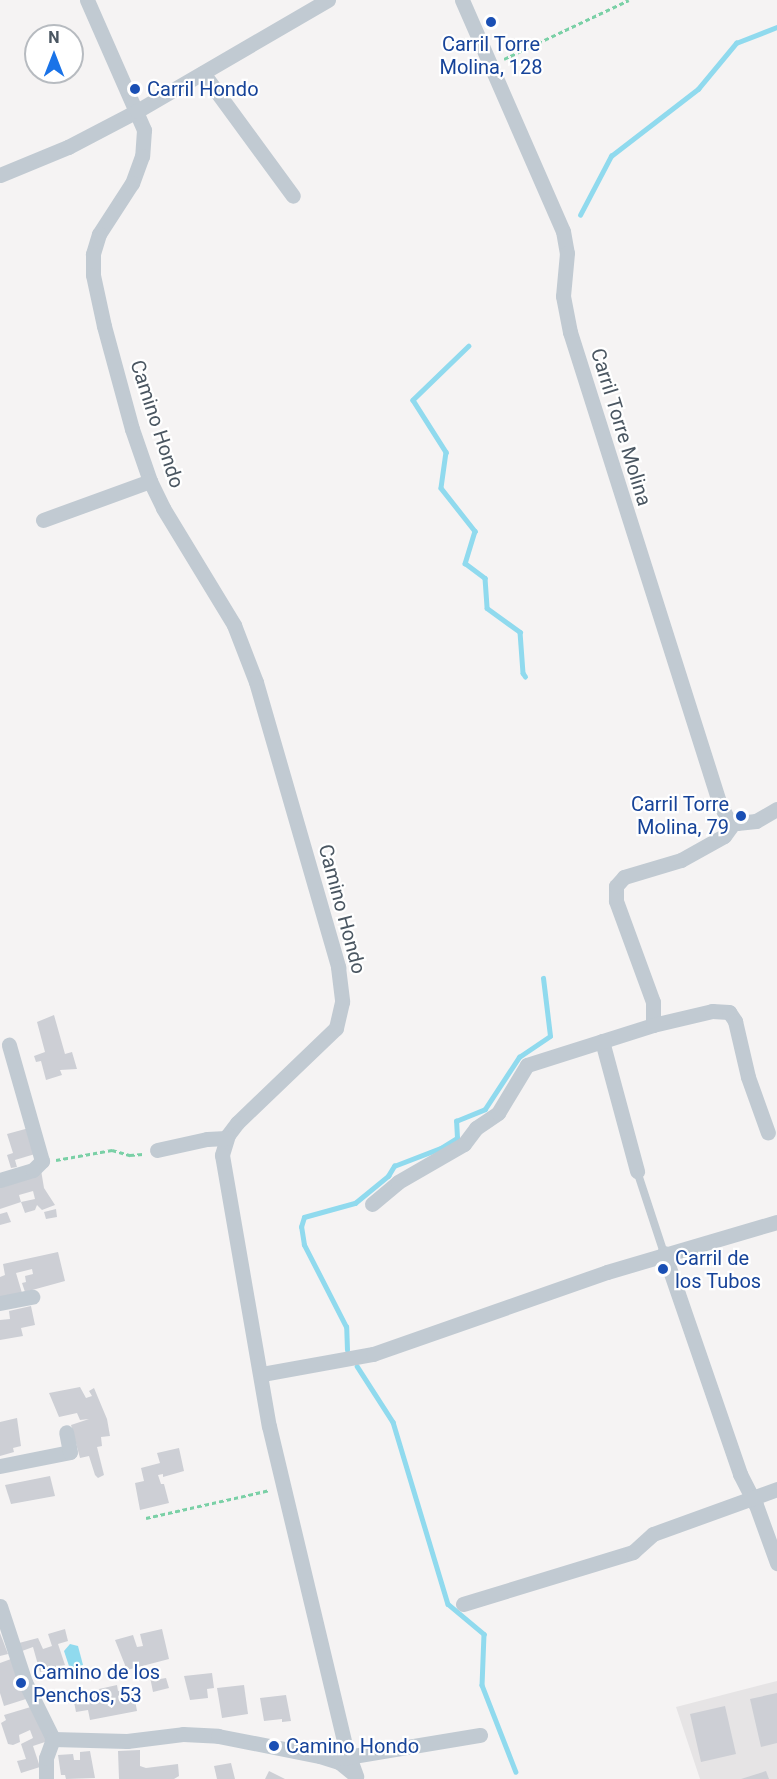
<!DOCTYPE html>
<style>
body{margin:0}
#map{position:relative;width:777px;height:1779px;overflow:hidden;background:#f5f3f3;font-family:Roboto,sans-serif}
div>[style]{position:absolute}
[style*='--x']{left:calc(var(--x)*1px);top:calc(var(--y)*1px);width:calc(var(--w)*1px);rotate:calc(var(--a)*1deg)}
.education>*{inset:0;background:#e6e4e5}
.water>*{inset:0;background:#90daee}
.stream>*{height:4.5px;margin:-2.25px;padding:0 2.25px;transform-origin:2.25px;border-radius:2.25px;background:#90daee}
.building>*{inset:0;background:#cdcfd5}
.path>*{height:3px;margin-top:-1.5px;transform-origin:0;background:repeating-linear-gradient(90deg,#7ad0a6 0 4.5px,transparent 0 7.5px)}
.lane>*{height:8px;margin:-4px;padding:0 4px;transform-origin:4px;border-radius:4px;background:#c1cad2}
.street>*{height:15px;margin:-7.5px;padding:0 7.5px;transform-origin:7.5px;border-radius:7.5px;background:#c1cad2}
.dots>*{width:16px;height:16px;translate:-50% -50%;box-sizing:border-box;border:3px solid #fff;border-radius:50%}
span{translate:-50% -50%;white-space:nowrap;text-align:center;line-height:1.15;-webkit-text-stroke:4.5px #fff;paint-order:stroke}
.transit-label{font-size:20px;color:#164399}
.left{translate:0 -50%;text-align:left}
.right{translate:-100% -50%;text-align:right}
.street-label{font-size:20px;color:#4a5661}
.north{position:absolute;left:24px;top:24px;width:60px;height:60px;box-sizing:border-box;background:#fff;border:2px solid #b7bbc0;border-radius:50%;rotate:0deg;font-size:16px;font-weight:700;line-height:24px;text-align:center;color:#4a5661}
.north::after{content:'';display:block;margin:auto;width:21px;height:27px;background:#1a73e8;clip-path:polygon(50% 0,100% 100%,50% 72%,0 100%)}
</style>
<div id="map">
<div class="education">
<i style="clip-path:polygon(777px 1681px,777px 1779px,700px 1779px,676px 1707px)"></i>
</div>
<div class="water">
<i style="clip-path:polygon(70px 1644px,78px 1646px,83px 1665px,70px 1669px,64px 1651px)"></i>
</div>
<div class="stream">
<i style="--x:580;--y:215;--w:67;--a:-62.3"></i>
<i style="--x:611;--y:156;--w:110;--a:-37.6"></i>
<i style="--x:698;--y:89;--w:60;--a:-50.4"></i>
<i style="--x:736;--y:43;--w:44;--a:-21.3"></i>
<i style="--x:469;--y:346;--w:78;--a:136"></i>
<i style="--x:413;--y:400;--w:62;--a:57.6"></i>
<i style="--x:446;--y:452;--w:36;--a:98"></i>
<i style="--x:441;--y:488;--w:55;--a:51.7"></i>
<i style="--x:475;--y:531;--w:34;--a:107"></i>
<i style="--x:465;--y:563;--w:25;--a:37"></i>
<i style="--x:485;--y:578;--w:30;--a:86"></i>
<i style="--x:487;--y:608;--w:41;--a:36"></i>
<i style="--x:520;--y:632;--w:41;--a:85.8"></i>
<i style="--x:523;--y:673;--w:4;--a:56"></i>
<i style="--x:347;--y:1350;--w:23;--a:-92"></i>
<i style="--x:346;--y:1327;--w:92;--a:-117.1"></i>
<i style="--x:304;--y:1245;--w:18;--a:-99"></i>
<i style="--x:301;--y:1227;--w:10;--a:-73"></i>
<i style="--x:304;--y:1217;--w:53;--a:-15.4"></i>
<i style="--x:355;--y:1203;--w:43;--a:-39.3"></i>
<i style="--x:388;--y:1176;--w:12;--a:-59"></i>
<i style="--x:394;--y:1166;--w:50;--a:-21"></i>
<i style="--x:441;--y:1148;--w:19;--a:-32"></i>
<i style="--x:457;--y:1138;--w:17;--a:-93"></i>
<i style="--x:456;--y:1121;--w:31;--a:-22"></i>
<i style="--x:485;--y:1109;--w:62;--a:-56.8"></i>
<i style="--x:519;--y:1057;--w:37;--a:-34"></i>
<i style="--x:550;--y:1036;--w:58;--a:-96.9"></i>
<i style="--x:357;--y:1366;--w:67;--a:57.3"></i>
<i style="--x:393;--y:1422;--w:190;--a:73.2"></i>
<i style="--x:448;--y:1604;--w:47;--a:39.8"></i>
<i style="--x:484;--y:1634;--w:51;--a:92.2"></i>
<i style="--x:482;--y:1685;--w:93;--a:68.7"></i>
</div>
<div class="building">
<i style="clip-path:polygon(54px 1015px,65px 1054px,72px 1052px,77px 1069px,60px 1070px,62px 1075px,46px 1080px,41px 1061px,36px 1062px,34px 1056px,45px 1052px,37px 1022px)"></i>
<i style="clip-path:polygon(29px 1128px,35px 1154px,15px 1160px,17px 1167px,11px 1168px,7px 1155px,13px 1153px,7px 1134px)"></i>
<i style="clip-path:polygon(41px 1170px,44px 1188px,55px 1205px,42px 1210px,37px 1205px,35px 1210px,25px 1213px,21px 1202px,35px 1199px,33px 1191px,19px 1195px,21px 1202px,0 1209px,0 1182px)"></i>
<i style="clip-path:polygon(56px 1209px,57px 1217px,46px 1219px,44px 1212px)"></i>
<i style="clip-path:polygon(7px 1212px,11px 1222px,0 1225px,0 1214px)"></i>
<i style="clip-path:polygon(58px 1252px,65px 1281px,25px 1292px,22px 1283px,26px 1282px,25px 1276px,33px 1274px,32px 1269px,16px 1273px,22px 1293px,0 1298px,0 1277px,5px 1275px,3px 1264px)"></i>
<i style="clip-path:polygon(31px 1306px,35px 1325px,21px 1328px,23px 1336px,0 1340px,0 1320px,10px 1319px,9px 1311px)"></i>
<i style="clip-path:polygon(80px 1387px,86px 1398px,92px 1396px,89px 1391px,94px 1388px,107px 1419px,110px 1436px,101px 1437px,102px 1446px,97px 1447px,104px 1475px,98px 1478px,95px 1475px,89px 1456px,80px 1458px,71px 1425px,89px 1419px,80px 1420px,77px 1413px,59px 1417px,49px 1393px)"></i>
<i style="clip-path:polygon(17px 1418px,21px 1446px,13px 1448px,14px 1452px,0 1456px,0 1422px)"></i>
<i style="clip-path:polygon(179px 1448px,184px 1471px,163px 1477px,163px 1474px,158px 1475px,161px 1484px,164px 1484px,169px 1503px,140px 1510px,135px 1483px,144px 1481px,141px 1468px,160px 1463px,157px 1453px)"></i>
<i style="clip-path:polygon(50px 1476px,55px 1496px,11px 1504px,5px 1485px)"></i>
<i style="clip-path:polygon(65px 1629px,68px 1641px,58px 1644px,65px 1665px,40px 1672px,33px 1647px,22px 1651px,19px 1643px,38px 1638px,43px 1649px,52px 1646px,48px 1634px)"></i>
<i style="clip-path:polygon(162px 1629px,169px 1659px,127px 1670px,115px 1640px,133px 1635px,137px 1647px,143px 1646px,140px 1634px)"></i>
<i style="clip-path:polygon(0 1633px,8px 1654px,0 1656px)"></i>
<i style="clip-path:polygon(11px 1659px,26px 1699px,4px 1706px,0 1693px,0 1663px)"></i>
<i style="clip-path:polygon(158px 1670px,160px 1679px,166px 1678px,169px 1688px,153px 1692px,149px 1672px)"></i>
<i style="clip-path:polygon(212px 1673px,214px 1688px,207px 1689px,208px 1698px,190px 1700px,184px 1676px)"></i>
<i style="clip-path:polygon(117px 1685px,118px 1691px,133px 1689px,137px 1711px,90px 1720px,88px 1710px,76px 1712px,74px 1702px,101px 1695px,99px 1689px)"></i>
<i style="clip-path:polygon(244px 1685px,248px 1714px,222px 1718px,217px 1688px)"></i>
<i style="clip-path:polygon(777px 1693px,777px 1743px,761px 1747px,750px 1699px)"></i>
<i style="clip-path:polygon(286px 1695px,291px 1721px,282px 1722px,282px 1719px,264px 1721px,260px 1698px)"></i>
<i style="clip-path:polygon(34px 1706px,48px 1741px,33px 1746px,40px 1767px,21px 1773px,17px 1761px,26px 1759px,21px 1744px,33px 1738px,30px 1730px,19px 1735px,20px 1742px,13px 1745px,8px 1744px,1px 1723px,6px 1720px,4px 1715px)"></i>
<i style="clip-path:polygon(725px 1706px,736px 1754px,701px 1762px,690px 1714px)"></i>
<i style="clip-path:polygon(140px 1750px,140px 1766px,146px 1768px,178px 1764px,179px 1776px,174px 1779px,119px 1779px,118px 1751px)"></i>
<i style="clip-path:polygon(90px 1751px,95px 1778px,66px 1779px,65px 1775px,61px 1775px,58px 1755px,73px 1754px,74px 1760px,80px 1760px,80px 1752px)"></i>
<i style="clip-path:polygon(231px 1763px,235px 1779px,217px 1779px,214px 1766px)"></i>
<i style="clip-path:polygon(269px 1771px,285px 1779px,265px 1779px)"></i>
<i style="clip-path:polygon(766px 1771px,769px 1779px,741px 1779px)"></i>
</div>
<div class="path">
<i style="--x:504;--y:59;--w:138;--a:-25.3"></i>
<i style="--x:56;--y:1160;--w:57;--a:-10.1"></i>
<i style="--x:112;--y:1150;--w:19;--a:16"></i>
<i style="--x:130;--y:1155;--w:13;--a:-4"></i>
<i style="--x:146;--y:1518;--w:127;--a:-12.7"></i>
</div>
<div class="lane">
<i style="--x:637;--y:1171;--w:86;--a:71.8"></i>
</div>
<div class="street">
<i style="--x:87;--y:0;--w:142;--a:66.3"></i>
<i style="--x:144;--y:130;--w:26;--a:94"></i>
<i style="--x:142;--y:156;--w:29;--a:110"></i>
<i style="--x:132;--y:183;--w:61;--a:122.9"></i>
<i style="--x:99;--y:234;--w:21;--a:107"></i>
<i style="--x:93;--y:254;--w:21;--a:90"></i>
<i style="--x:93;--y:275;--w:52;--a:77.8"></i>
<i style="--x:104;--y:326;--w:107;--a:74.8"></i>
<i style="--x:132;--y:429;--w:55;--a:70.9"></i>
<i style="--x:150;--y:481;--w:30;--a:64"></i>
<i style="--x:163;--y:508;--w:137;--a:58.7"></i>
<i style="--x:234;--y:625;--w:61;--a:68.9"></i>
<i style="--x:256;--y:682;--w:297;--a:73.9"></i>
<i style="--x:338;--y:967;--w:35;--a:83"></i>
<i style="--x:342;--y:1002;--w:27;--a:103"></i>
<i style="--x:336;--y:1028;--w:137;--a:136.2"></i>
<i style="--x:237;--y:1123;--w:15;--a:127"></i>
<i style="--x:228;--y:1135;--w:21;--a:107"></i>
<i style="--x:222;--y:1155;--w:275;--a:80.2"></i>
<i style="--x:269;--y:1426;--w:331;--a:76.6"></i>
<i style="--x:346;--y:1748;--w:30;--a:70"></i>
<i style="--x:462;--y:0;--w:252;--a:66.4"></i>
<i style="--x:563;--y:231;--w:22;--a:80"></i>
<i style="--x:567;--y:253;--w:43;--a:95.3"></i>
<i style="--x:563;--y:296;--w:37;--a:79"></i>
<i style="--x:570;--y:332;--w:493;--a:72.4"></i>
<i style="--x:719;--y:802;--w:18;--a:63"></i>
<i style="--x:727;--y:818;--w:11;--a:27"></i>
<i style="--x:737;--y:823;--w:19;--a:-6"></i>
<i style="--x:756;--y:821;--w:24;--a:-30"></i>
<i style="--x:203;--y:73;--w:152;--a:53.8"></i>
<i style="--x:0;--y:175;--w:74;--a:-22.4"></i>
<i style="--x:68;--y:147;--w:78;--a:-27.6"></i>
<i style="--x:137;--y:111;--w:221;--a:-30.2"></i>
<i style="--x:43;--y:520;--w:114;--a:-20"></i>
<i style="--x:653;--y:1025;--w:23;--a:-90"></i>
<i style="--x:653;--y:1002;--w:108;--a:-110.1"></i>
<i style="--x:616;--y:901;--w:15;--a:-90"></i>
<i style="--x:616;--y:886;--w:12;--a:-48"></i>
<i style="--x:624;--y:877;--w:59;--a:-16.6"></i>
<i style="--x:681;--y:860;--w:49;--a:-29.2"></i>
<i style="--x:724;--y:836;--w:17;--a:-54"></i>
<i style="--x:602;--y:1041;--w:135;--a:74.9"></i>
<i style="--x:157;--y:1150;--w:51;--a:-12.4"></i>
<i style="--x:207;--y:1139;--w:19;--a:-3"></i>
<i style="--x:0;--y:1180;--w:34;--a:-17"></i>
<i style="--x:33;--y:1170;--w:13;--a:-45"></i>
<i style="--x:42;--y:1161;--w:121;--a:-105.9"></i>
<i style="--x:372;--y:1204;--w:34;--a:-40"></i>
<i style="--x:398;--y:1182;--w:76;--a:-29.9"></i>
<i style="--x:464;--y:1144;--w:20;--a:-53"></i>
<i style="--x:476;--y:1128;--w:27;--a:-34"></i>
<i style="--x:498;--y:1113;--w:56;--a:-58.9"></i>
<i style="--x:527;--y:1065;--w:132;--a:-17.6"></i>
<i style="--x:653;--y:1025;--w:61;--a:-13.3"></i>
<i style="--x:712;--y:1011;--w:17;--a:3"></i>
<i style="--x:729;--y:1012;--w:11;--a:56"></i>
<i style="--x:735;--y:1021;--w:57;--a:76.9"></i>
<i style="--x:748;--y:1077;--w:59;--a:70.3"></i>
<i style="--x:664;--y:1253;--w:234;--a:71"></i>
<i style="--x:740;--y:1474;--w:35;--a:63"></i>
<i style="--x:756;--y:1505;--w:62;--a:70.1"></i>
<i style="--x:0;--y:1303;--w:33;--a:-11"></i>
<i style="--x:262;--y:1374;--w:113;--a:-10.2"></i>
<i style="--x:373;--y:1354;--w:248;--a:-19.3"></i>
<i style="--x:607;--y:1272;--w:177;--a:-16.4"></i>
<i style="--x:0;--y:1466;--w:71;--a:-11.3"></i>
<i style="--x:70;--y:1452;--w:20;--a:-101"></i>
<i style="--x:463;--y:1604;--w:178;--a:-17"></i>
<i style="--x:633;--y:1552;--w:27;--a:-42"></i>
<i style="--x:653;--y:1534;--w:132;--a:-19.9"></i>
<i style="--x:0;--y:1606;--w:80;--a:71.8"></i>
<i style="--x:25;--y:1682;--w:64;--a:63.8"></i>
<i style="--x:53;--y:1739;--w:74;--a:1.5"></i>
<i style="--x:127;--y:1741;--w:56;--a:-7.1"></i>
<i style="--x:183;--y:1734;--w:35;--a:3"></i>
<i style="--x:218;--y:1736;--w:104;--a:11.1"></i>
<i style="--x:320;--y:1756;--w:20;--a:18"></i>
<i style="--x:339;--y:1762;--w:19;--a:39"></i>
<i style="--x:341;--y:1758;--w:141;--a:-9.4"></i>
<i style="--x:46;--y:1779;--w:21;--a:-90"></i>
<i style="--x:46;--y:1758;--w:20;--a:-70"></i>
</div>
<div class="dots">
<i style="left:491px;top:22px;background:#1a4fb4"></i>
<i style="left:135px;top:89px;background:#1a4fb4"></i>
<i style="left:741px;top:816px;background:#1a4fb4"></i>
<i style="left:663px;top:1269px;background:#1a4fb4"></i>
<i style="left:21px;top:1683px;background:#1a4fb4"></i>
<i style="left:274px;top:1746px;background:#1a4fb4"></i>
</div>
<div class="transit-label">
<span style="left:491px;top:56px">Carril Torre<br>Molina, 128</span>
<span class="left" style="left:147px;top:89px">Carril Hondo</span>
<span class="right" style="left:729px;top:816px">Carril Torre<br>Molina, 79</span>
<span class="left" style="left:675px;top:1270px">Carril de<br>los Tubos</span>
<span class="left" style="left:33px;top:1684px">Camino de los<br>Penchos, 53</span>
<span class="left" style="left:286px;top:1746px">Camino Hondo</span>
</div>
<div class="street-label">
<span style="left:157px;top:424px;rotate:72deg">Camino Hondo</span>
<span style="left:621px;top:427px;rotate:73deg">Carril Torre Molina</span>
<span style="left:342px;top:909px;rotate:75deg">Camino Hondo</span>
</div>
<div class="north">N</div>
</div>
